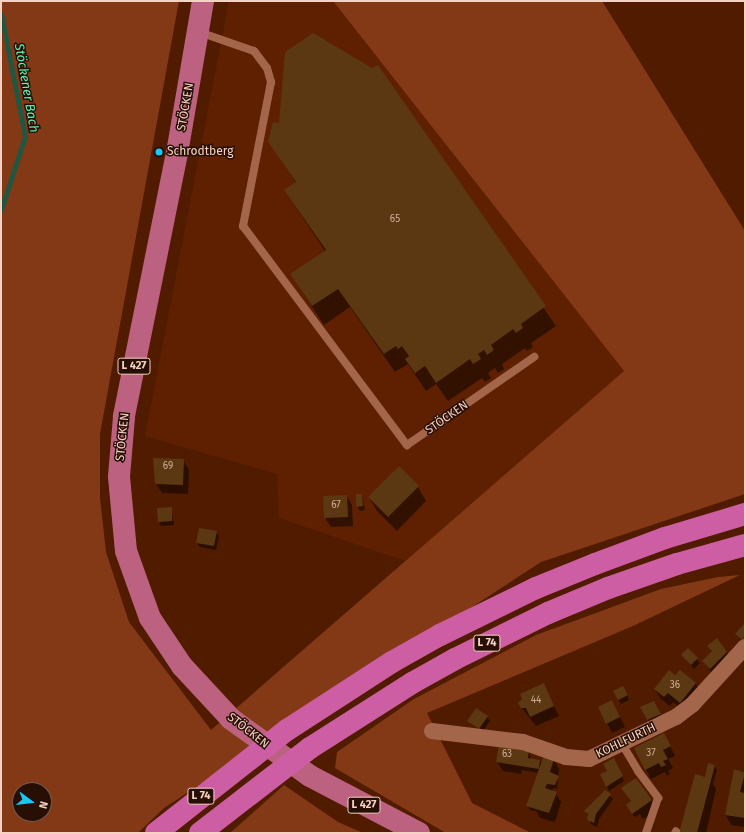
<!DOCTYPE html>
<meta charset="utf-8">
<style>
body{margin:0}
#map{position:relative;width:746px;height:834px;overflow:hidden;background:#511b00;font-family:"Fira Sans",sans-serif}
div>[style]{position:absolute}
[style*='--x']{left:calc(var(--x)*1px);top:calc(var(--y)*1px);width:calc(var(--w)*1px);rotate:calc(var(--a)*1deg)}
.built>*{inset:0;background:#5e2000}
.green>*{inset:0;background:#833915}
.shadow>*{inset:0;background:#0007}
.stream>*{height:5px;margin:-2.5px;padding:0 2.5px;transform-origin:2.5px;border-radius:2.5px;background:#235641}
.building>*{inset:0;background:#5b3812}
.lane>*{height:8px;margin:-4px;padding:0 4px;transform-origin:4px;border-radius:4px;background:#a4664b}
.street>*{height:16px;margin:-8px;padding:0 8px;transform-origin:8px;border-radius:8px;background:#a4664b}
.primary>*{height:22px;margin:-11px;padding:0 11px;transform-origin:11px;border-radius:11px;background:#bd6180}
.highway>*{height:22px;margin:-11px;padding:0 11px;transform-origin:11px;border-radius:11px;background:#ce5ea4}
.dots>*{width:11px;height:11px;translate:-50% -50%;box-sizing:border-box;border:2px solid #270f05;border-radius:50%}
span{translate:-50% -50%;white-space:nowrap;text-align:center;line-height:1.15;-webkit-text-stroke:3px #270f05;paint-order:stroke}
.number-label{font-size:10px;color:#ceac97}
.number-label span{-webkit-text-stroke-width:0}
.shield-label span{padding:1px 3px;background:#270f05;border:1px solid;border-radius:3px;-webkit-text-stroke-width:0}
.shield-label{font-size:11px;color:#f5d2c3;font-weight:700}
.street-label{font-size:12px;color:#f5d2c3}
.poi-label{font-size:12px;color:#f5d2c3}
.left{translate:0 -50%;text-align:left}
.water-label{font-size:13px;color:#5af3b8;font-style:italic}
.frame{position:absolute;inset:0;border:2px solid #f5d2c3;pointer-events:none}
.north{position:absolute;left:12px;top:782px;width:40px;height:40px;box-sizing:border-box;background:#270f05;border:1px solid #795d51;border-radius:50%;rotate:105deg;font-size:11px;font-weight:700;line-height:16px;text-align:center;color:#f5d2c3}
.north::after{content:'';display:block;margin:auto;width:14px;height:18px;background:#15cafb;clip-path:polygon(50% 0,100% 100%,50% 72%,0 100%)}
</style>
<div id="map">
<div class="built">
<i style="clip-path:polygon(229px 1px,333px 1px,624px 371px,405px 561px,279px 518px,277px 474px,145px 436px)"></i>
</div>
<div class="green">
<i style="clip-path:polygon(evenodd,1px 1px,179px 1px,100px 434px,100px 498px,106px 552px,129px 622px,211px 730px,624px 371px,333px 1px,602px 1px,745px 231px,745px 494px,541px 562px,164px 808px,138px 833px,1px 833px,1px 1px,20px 790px,44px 790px,44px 814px,20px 814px,20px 790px)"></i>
<i style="clip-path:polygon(740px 575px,633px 626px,427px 713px,472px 803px,531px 833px,446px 833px,335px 768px,337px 752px,414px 699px,536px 635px,661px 589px,718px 577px)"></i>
<i style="clip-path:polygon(284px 785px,338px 822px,363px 833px,230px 833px)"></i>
</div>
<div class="shadow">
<i style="clip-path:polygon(377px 66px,556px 326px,531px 343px,533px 347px,527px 351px,525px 348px,502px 364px,504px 369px,498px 373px,495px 368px,488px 373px,491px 378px,485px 382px,482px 378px,448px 401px,436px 384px,426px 391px,408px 364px,395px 372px,350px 307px,324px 325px,291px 275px,325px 251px,285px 191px,296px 183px,269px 142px,279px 124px)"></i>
<i style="clip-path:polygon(183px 460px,189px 470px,188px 494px,162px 493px,156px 484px)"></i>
<i style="clip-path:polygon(399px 467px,418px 487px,426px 501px,397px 531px,377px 511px,369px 497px)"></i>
<i style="clip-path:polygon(362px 495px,365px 510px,360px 511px,357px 506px)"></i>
<i style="clip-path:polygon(347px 496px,352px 505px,353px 526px,331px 527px,325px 518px)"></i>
<i style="clip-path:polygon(171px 508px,174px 525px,161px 526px,159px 522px)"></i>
<i style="clip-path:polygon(216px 532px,219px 536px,216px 550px,200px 547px,197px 543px)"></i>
<i style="clip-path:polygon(745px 625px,745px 644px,736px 635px)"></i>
<i style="clip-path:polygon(717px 639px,728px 654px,716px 678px,703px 661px,712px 652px,709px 646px)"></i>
<i style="clip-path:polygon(688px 649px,700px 663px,694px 669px,683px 655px)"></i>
<i style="clip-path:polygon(680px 671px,696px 684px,701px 693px,685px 712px,673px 702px,670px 706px,660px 698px,655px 689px)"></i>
<i style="clip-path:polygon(543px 684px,559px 716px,536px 726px,521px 707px)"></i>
<i style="clip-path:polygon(626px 691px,629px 700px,621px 704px,618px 699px)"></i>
<i style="clip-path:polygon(612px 701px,625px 727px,612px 733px,607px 723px)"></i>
<i style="clip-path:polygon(657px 706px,662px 718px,650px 724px,642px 708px)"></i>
<i style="clip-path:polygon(487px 717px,490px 721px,482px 732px,469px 721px)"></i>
<i style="clip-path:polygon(669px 744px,675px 756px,668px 759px,673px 768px,668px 771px,670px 774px,667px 776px,665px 772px,651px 779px,635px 749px)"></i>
<i style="clip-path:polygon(529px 751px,531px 760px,540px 761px,542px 765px,554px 760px,559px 769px,557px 789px,553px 788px,552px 791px,556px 793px,561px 802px,555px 822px,540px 818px,536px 811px,530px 810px,528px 806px,539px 773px,522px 770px,521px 774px,503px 771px,497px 762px)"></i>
<i style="clip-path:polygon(617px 764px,624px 781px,609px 791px,607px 786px,608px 772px)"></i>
<i style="clip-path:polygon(714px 766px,717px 770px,713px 784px,716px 789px,706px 833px,682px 833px)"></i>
<i style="clip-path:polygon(735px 770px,745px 774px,745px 827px,731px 825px,726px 815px)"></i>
<i style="clip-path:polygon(623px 788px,651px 800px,657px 810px,643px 819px,640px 814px,635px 817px,629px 810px,631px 802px)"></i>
<i style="clip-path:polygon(605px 791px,613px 799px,599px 819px,597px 827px,591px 824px,586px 811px)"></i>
</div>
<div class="stream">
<i style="--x:1;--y:14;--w:124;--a:78.9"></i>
<i style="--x:25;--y:136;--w:78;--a:108"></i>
</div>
<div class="building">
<i style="clip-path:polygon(313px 33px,372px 68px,378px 65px,546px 306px,521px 324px,523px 328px,516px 333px,513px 329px,491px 345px,494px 350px,487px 355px,484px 350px,478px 354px,481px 359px,473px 364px,470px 359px,436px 383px,425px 366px,415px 373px,405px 359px,409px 356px,402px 346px,398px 349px,396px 346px,384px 354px,338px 289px,312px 306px,290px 274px,326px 250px,284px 190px,296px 182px,268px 142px,273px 122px,279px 123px,285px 52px)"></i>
<i style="clip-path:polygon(153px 458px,184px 459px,183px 485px,155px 484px)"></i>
<i style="clip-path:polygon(399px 466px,419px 486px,388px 517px,368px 497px)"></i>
<i style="clip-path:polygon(356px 494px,362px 494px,363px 506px,356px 507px)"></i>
<i style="clip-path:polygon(347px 495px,348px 517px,324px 518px,323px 496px)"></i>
<i style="clip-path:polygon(172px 507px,172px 521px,158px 522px,157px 508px)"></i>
<i style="clip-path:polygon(199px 528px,217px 531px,214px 546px,196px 543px)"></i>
<i style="clip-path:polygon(745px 623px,745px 637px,742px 640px,735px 634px)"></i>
<i style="clip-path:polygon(717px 638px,727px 652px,710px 669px,702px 661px,712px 651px,707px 646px)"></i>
<i style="clip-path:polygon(688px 648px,698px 658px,691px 665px,681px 655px)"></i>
<i style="clip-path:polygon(669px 670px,675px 675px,680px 670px,696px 683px,680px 703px,668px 693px,664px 697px,654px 689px)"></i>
<i style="clip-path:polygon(544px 683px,554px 706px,530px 717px,526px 708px,521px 708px,518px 703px,522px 699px,520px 694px)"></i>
<i style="clip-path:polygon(623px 686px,628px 695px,618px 700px,613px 691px)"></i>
<i style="clip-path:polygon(612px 700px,620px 717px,606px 724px,598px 707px)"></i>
<i style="clip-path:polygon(654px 701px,661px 714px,647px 720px,640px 707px)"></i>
<i style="clip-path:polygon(476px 708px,488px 716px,479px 729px,467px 721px)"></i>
<i style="clip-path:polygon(664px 733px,671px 746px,663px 750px,668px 759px,663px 761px,666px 765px,661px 767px,659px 763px,645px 770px,634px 748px)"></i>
<i style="clip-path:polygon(499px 745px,529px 750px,528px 758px,540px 760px,539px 769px,496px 762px)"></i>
<i style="clip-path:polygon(544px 755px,554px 759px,550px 772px,559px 776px,555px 785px,547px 784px,545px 788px,557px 792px,549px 813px,526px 806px)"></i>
<i style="clip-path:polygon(614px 758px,623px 776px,606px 787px,600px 774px,607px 771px,603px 764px)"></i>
<i style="clip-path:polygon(708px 763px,715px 765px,697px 833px,679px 833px,695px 774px,705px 777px)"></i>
<i style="clip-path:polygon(734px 769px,745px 773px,740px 792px,745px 793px,745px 818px,725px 815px)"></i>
<i style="clip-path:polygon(636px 778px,652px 800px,632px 814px,626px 805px,631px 801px,621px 788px)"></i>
<i style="clip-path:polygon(605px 790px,611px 794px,596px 814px,594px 823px,587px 820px,588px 814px,584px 811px)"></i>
</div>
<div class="lane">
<i style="--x:199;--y:32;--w:58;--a:19.1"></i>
<i style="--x:254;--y:51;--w:21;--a:53"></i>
<i style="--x:267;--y:68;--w:15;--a:74"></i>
<i style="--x:271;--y:82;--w:147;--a:101"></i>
<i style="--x:243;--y:226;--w:274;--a:53.2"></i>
<i style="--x:407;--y:445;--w:155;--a:-34.7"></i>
<i style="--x:622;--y:744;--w:31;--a:59"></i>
<i style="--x:638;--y:771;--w:34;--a:53"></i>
<i style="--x:658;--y:798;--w:37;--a:109"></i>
<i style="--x:675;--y:833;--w:2;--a:-63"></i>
</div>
<div class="street">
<i style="--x:432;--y:731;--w:92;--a:6.9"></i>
<i style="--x:523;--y:742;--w:46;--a:19.2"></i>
<i style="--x:566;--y:757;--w:23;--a:5"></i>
<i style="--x:589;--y:759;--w:97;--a:-25.8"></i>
<i style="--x:676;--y:717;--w:20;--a:-37"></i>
<i style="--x:692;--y:705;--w:79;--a:-47.6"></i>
</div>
<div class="primary">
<i style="--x:203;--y:1;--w:154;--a:99.7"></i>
<i style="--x:177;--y:153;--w:269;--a:101.4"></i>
<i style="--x:124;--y:417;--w:60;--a:94.8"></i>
<i style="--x:119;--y:477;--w:74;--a:84.6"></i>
<i style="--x:126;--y:551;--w:71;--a:70.3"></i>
<i style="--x:150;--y:618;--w:58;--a:56.3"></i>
<i style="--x:182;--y:666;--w:72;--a:47.2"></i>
<i style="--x:231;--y:719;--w:97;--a:35.8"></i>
<i style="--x:310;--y:776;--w:123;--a:27.6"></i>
</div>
<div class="highway">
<i style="--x:156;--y:833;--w:167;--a:-38.2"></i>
<i style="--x:287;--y:730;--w:125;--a:-32.9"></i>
<i style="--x:392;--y:662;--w:55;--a:-29.4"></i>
<i style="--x:440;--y:635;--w:107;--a:-26.1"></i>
<i style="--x:536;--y:588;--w:64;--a:-22.1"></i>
<i style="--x:595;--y:564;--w:75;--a:-20.4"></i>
<i style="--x:665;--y:538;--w:84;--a:-16.7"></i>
<i style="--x:200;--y:833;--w:139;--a:-37.7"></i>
<i style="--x:310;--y:748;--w:121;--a:-32.5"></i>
<i style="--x:412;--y:683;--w:49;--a:-29.2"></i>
<i style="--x:455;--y:659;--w:104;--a:-26.3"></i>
<i style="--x:548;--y:613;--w:65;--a:-22.6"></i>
<i style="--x:608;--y:588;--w:73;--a:-19.2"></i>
<i style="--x:677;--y:564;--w:71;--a:-15.6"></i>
</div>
<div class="dots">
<i style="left:159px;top:152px;background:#15cafb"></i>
</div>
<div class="number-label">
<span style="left:395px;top:220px">65</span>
<span style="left:168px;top:467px">69</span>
<span style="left:336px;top:506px">67</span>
<span style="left:675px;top:686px">36</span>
<span style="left:536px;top:701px">44</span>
<span style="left:651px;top:754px">37</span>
<span style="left:507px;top:755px">63</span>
</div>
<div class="shield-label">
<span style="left:134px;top:366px">L 427</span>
<span style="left:487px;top:643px">L 74</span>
<span style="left:201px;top:796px">L 74</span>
<span style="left:364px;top:805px">L 427</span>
</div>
<div class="street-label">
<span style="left:186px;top:107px;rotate:-80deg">STÖCKEN</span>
<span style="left:447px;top:418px;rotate:-35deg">STÖCKEN</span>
<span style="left:123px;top:437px;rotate:-84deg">STÖCKEN</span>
<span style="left:248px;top:731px;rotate:38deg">STÖCKEN</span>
<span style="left:626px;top:741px;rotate:-26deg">KOHLFURTH</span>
</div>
<div class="poi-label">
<span class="left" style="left:167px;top:152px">Schrodtberg</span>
</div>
<div class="water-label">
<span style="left:26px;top:88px;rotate:80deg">Stöckener Bach</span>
</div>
<div class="frame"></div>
<div class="north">N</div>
</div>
